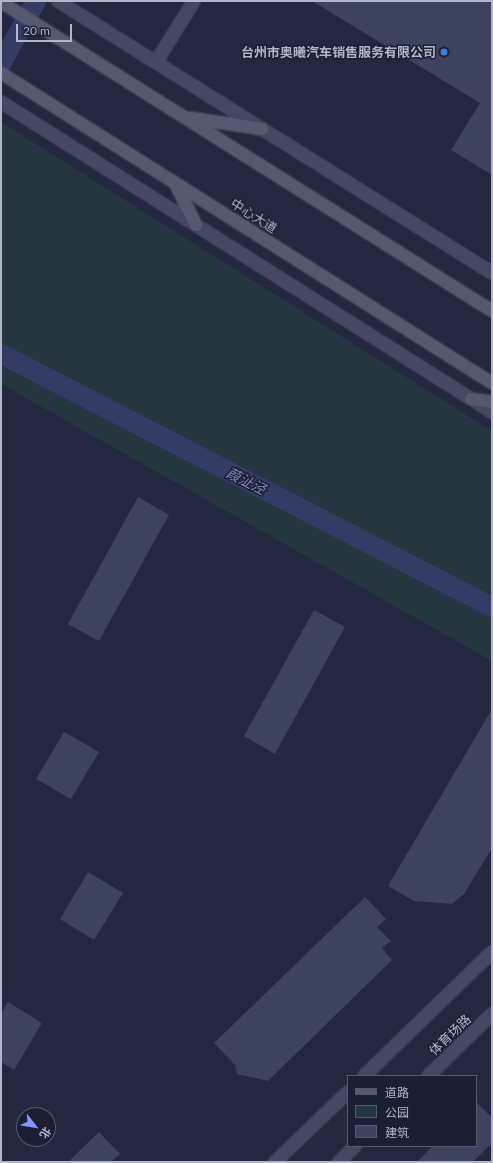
<!DOCTYPE html>
<meta charset="utf-8">
<style>
body{margin:0}
#map{position:relative;width:493px;height:1163px;overflow:hidden;background:#23273f;font-family:Lato,"Noto Sans SC",sans-serif}
div>[style]{position:absolute}
[style*='--x']{left:calc(var(--x)*1px);top:calc(var(--y)*1px);width:calc(var(--w)*1px);rotate:calc(var(--a)*1deg)}
.green>*{inset:0;background:#253640}
.canal>*{height:20px;margin:-10px;padding:0 10px;transform-origin:10px;border-radius:10px;background:#343b65}
.building>*{inset:0;background:#3d425d}
.roads{filter:drop-shadow(0 0 1px #4f5267) drop-shadow(0 0 1px #4f5267)}
.secondary>*{height:12px;margin:-6px;padding:0 6px;transform-origin:6px;border-radius:6px;background:#454862}
.primary>*{height:12px;margin:-6px;padding:0 6px;transform-origin:6px;border-radius:6px;background:#55596f}
.dots>*{width:11px;height:11px;translate:-50% -50%;box-sizing:border-box;border:2px solid #1c1f34;border-radius:50%}
span{translate:-50% -50%;white-space:nowrap;text-align:center;line-height:1.15;-webkit-text-stroke:3px #1c1f34;paint-order:stroke}
.poi-label{font-size:13px;color:#b3b6ca;font-weight:700}
.right{translate:-100% -50%;text-align:right}
.street-label{font-size:13px;color:#b3b6ca}
.water-label{font-size:14px;color:#818ab8;font-style:italic}
.frame{position:absolute;inset:0;border:2px solid #b3b6ca;pointer-events:none}
.legend{position:absolute;left:347px;top:1075px;width:130px;height:72px;box-sizing:border-box;background:#1c1f34;border:1px solid #585b70;margin:0;padding:5px 7px;list-style:none;font-size:12px;color:#b3b6ca}
.legend li{display:flex;align-items:center;gap:8px;height:20px}
.legend b{width:20px;border:1px solid #585b70}
.north{position:absolute;left:16px;top:1107px;width:40px;height:40px;box-sizing:border-box;background:#1c1f34;border:1px solid #585b70;border-radius:50%;rotate:121deg;font-size:11px;font-weight:700;line-height:16px;text-align:center;color:#b3b6ca}
.north::after{content:'';display:block;margin:auto;width:14px;height:18px;background:#8593fd;clip-path:polygon(50% 0,100% 100%,50% 72%,0 100%)}
.scale{position:absolute;left:16px;top:24px;width:56px;height:18px;box-sizing:border-box;border:2px solid #b3b6ca;border-top:0;padding-left:5px;font-size:12px;line-height:14px;white-space:nowrap;color:#b3b6ca;-webkit-text-stroke:3px #1c1f34;paint-order:stroke}
</style>
<div id="map">
<div class="green">
<i style="clip-path:polygon(1px 122px,492px 431px,492px 661px,1px 384px)"></i>
</div>
<div class="canal">
<i style="--x:1;--y:64;--w:72;--a:-60.9"></i>
<i style="--x:1;--y:354;--w:552;--a:27.26"></i>
</div>
<div class="building">
<i style="clip-path:polygon(312px 1px,492px 1px,492px 175px,451px 150px,480px 103px)"></i>
<i style="clip-path:polygon(138px 497px,169px 515px,99px 641px,68px 624px)"></i>
<i style="clip-path:polygon(314px 610px,345px 627px,275px 754px,244px 736px)"></i>
<i style="clip-path:polygon(492px 709px,492px 848px,464px 894px,452px 904px,414px 901px,388px 886px)"></i>
<i style="clip-path:polygon(64px 732px,99px 752px,71px 799px,36px 779px)"></i>
<i style="clip-path:polygon(88px 872px,123px 893px,94px 940px,60px 919px)"></i>
<i style="clip-path:polygon(365px 897px,386px 919px,377px 927px,391px 941px,382px 948px,392px 960px,268px 1081px,237px 1074px,235px 1065px,214px 1043px)"></i>
<i style="clip-path:polygon(8px 1002px,42px 1023px,14px 1070px,1px 1062px,1px 1014px)"></i>
<i style="clip-path:polygon(476px 1102px,492px 1118px,492px 1143px,473px 1162px,417px 1162px,433px 1146px,476px 1146px)"></i>
<i style="clip-path:polygon(99px 1132px,120px 1154px,111px 1162px,68px 1162px)"></i>
</div>
<div class="roads">
<div class="secondary">
<i style="--x:58;--y:1;--w:512;--a:32.08"></i>
<i style="--x:156;--y:62;--w:72;--a:-58.1"></i>
<i style="--x:1;--y:102;--w:581;--a:32.27"></i>
<i style="--x:364;--y:1076;--w:178;--a:-44.1"></i>
<i style="--x:428;--y:1076;--w:89;--a:-44.1"></i>
<i style="--x:275;--y:1162;--w:101;--a:-43.8"></i>
<i style="--x:339;--y:1162;--w:23;--a:-45"></i>
</div>
<div class="primary">
<i style="--x:1;--y:2;--w:580;--a:32.18"></i>
<i style="--x:1;--y:73;--w:581;--a:32.27"></i>
<i style="--x:190;--y:118;--w:73;--a:8.7"></i>
<i style="--x:175;--y:183;--w:47;--a:63.4"></i>
<i style="--x:471;--y:399;--w:21;--a:8"></i>
</div>
</div>
<div class="dots">
<i style="left:444px;top:52px;background:#3f7fe0"></i>
</div>
<div class="poi-label">
<span class="right" style="left:436px;top:52px">台州市奥曦汽车销售服务有限公司</span>
</div>
<div class="street-label">
<span style="left:254px;top:216px;rotate:32deg">中心大道</span>
<span style="left:450px;top:1035px;rotate:-44deg">体育场路</span>
</div>
<div class="water-label">
<span style="left:246px;top:481px;rotate:27deg">葭沚泾</span>
</div>
<div class="frame"></div>
<ul class="legend">
<li><b style="height:5px;background:#55596f"></b>道路</li>
<li><b style="height:11px;background:#253640"></b>公园</li>
<li><b style="height:11px;background:#3d425d"></b>建筑</li>
</ul>
<div class="north">北</div>
<div class="scale">20 m</div>
</div>
